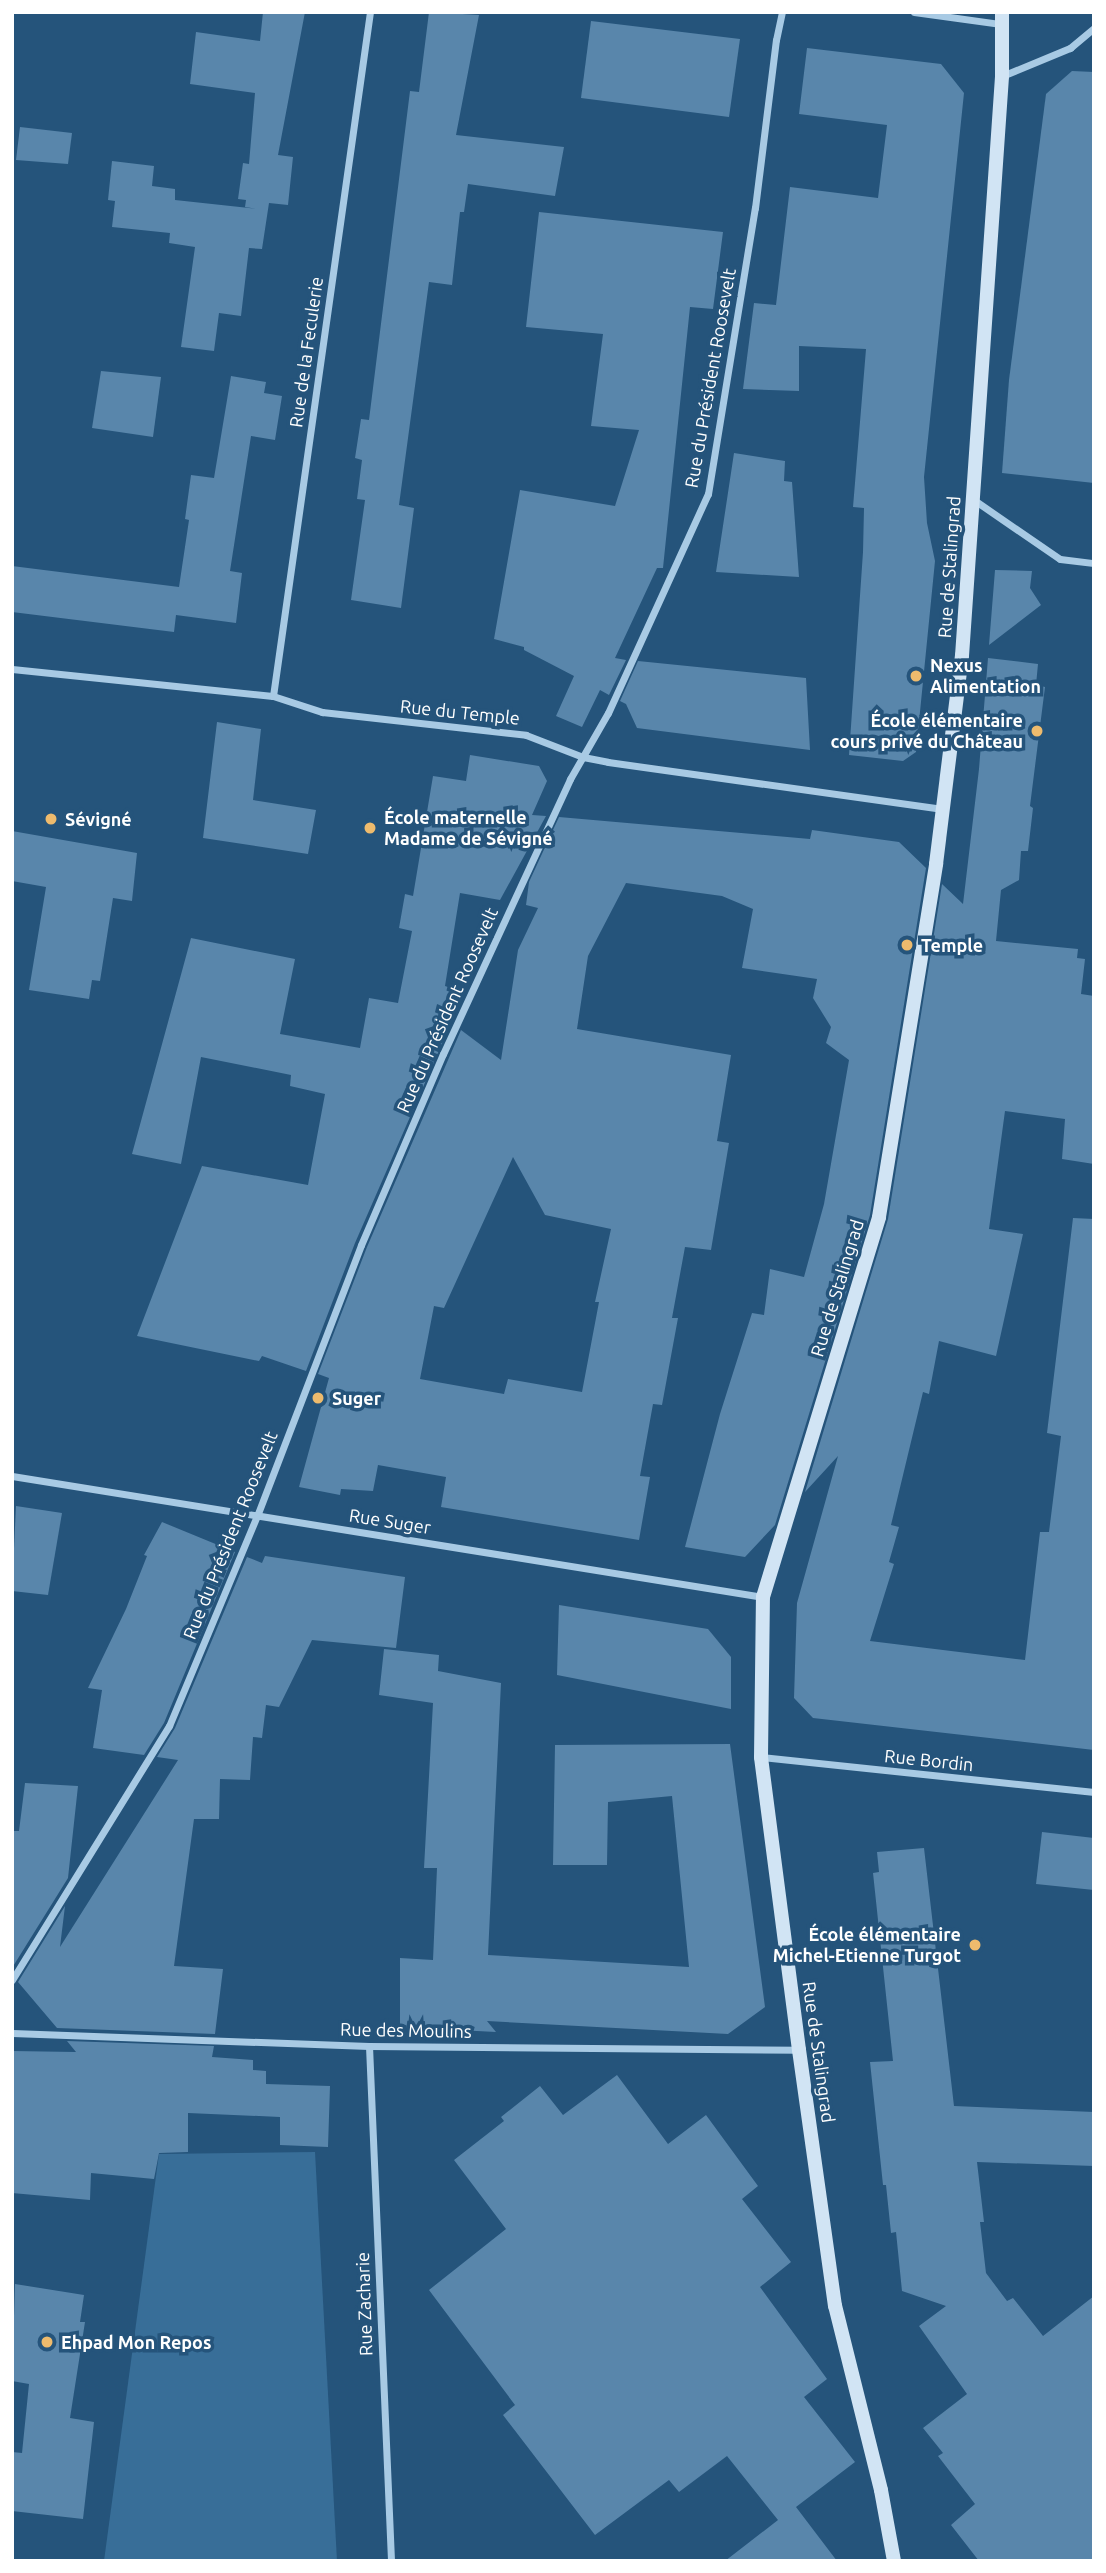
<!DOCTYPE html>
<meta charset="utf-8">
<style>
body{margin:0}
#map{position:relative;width:1106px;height:2573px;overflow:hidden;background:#25547b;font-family:Ubuntu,sans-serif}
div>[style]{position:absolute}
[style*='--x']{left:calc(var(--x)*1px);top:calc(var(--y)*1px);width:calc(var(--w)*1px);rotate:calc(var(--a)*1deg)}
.green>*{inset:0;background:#386e98}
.building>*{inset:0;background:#5986ab}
.minor>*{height:7px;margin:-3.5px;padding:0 3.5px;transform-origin:3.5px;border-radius:3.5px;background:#a8cae4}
.secondary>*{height:14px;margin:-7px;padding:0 7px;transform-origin:7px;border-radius:7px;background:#d1e4f4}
.dots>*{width:19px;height:19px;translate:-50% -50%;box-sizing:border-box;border:4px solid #25547b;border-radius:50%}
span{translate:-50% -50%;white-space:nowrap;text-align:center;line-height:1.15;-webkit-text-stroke:7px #25547b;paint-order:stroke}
.street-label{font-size:18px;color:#fff}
.poi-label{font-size:18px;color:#fff;font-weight:700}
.left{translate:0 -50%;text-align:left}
.right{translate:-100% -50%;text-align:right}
.frame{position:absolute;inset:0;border:14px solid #fff;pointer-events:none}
</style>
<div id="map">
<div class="green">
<i style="clip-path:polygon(315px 2152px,337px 2561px,104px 2561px,159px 2154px)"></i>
</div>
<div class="building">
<i style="clip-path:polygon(263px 12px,305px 12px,278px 155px,293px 157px,288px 205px,269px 203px,262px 249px,249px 248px,241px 316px,219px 313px,214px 351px,181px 347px,195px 247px,169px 243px,170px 233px,112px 227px,115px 201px,108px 200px,112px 161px,154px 166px,152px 186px,175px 189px,175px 200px,258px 209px,245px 207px,246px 200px,238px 199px,243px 163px,249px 164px,255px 93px,190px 84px,196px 32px,260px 41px)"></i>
<i style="clip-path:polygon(429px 12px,479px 15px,456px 135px,564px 147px,555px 196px,468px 184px,464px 212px,460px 212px,452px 285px,429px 282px,399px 505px,414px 508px,401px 608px,351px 600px,365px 500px,357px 499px,362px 460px,355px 458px,361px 419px,369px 420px,410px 91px,419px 92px)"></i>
<i style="clip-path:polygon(591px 21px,740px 39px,729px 117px,581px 98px)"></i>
<i style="clip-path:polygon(807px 48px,941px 64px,964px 93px,924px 477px,927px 523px,935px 561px,916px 752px,903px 761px,849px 755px,863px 552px,864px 508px,853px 507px,866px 349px,799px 346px,799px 391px,743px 389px,754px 303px,776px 305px,790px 187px,878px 198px,887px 125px,799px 114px)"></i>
<i style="clip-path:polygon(1072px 71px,1094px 72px,1094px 483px,1002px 473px,1009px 380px,1046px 94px)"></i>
<i style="clip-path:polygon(20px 127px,72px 133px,68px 164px,16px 160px)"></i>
<i style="clip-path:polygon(539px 212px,723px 232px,713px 309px,690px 307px,663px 568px,657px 568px,615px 658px,626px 660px,609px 695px,600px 690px,582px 727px,556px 716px,574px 676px,524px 650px,524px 647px,494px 639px,520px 490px,615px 506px,639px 430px,591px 426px,603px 334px,526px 327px)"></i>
<i style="clip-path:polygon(101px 371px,161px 377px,153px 437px,92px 428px)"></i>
<i style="clip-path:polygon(231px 376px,266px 382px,264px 393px,282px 396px,275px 440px,251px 436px,230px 571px,242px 573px,236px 623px,176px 615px,174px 632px,12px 612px,12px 566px,179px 587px,189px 520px,185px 519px,191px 475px,214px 478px)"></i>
<i style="clip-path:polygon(734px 453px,785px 461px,784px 481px,792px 482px,799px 577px,716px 572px)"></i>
<i style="clip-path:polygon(995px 570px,1032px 571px,1030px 588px,1041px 605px,989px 645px)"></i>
<i style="clip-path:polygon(988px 658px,1038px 664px,1036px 685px,1045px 687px,1030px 806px,1033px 808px,1028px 851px,1021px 851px,1019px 880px,1001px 890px,996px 941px,1078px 949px,1077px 958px,1085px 959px,1081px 994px,1094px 996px,1094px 1164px,1062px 1159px,1065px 1119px,1005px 1111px,989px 1229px,1023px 1234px,996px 1356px,939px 1341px,929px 1394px,923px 1392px,891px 1525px,899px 1527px,889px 1562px,894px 1564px,870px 1641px,1025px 1660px,1040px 1532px,1049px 1532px,1061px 1436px,1047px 1433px,1073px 1218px,1094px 1219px,1094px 1750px,813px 1718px,794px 1698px,797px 1603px,838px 1456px,805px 1492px,888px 1219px,942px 884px,963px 904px,979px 769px)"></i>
<i style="clip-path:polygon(638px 661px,806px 678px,810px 750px,637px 728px,626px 704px,620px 701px)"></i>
<i style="clip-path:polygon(217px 722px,261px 729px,253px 800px,316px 810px,308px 854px,203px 838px)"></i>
<i style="clip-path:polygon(470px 755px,539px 766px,547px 781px,532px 815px,546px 816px,500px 900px,460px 893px,445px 986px,454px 989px,440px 1015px,451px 1023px,355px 1243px,306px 1371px,262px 1356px,259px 1361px,137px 1336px,202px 1166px,308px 1185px,325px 1094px,290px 1086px,291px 1075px,201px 1057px,181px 1164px,132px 1154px,191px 938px,295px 959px,280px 1034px,360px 1048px,369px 998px,398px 1003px,412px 931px,399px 928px,405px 894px,413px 896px,433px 776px,466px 781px)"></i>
<i style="clip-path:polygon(evenodd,559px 817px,810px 839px,812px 830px,899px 842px,926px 868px,870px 1215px,775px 1525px,745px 1557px,685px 1547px,720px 1414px,752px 1313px,764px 1315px,770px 1269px,804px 1277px,824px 1204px,849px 1060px,826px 1043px,831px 1027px,813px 998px,817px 979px,742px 968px,753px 909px,722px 896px,626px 883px,588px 956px,577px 1029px,731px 1055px,717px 1141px,729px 1143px,711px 1250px,685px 1247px,672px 1318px,678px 1318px,662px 1405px,653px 1404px,640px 1476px,650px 1477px,639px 1540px,441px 1507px,446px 1477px,378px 1465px,373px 1491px,341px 1489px,340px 1495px,299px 1487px,329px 1378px,318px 1374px,367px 1247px,461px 1030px,501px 1060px,518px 950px,538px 908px,526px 905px,529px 882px,559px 817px,513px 1157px,545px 1215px,611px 1229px,595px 1302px,599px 1302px,582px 1392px,508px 1379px,504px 1394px,420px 1379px,434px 1306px,444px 1308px,513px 1157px)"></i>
<i style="clip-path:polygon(12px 831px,137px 853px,132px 901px,113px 898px,100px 981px,92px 980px,89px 999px,29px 990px,46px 887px,12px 881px)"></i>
<i style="clip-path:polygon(16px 1506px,62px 1513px,48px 1595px,12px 1591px)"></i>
<i style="clip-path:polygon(162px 1522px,235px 1552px,164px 1723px,144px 1755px,93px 1748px,102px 1690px,88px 1688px,126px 1609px,147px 1556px,144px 1555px)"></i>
<i style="clip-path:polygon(265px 1556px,405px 1577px,396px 1648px,312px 1640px,279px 1707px,266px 1705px,262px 1738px,253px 1737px,250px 1780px,220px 1779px,219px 1819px,194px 1819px,174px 1966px,223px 1969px,215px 2034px,57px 2028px,18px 1982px,65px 1906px,60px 1947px,178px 1760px,157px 1757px,175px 1728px,247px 1557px,262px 1563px)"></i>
<i style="clip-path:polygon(559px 1605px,708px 1629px,731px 1657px,731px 1709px,557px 1675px)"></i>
<i style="clip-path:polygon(384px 1649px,439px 1655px,438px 1671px,501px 1683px,488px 1955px,689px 1967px,672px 1796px,608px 1802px,607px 1865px,553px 1865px,555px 1745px,730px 1744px,765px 2007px,728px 2034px,487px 2021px,496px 2032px,400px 2027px,400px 1958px,433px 1960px,437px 1868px,424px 1868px,433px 1703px,379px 1695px)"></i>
<i style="clip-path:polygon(25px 1783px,78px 1786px,68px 1878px,12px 1968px,12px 1831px,19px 1831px)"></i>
<i style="clip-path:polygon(1042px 1832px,1094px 1838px,1094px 1890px,1036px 1884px)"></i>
<i style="clip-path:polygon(924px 1848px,954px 2106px,1094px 2112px,1094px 2166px,977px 2162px,984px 2222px,980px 2222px,986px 2273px,1007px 2301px,1013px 2298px,1043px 2336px,1094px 2296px,1094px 2561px,979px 2561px,951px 2525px,975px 2504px,938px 2456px,943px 2453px,923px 2428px,967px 2394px,919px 2326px,946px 2306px,902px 2291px,896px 2232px,891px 2233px,886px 2185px,883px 2185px,870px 2062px,893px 2061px,873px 1873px,879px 1872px,877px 1852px)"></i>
<i style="clip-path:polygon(67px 2041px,214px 2046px,212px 2057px,253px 2060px,253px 2070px,266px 2071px,266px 2084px,330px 2086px,328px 2147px,280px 2145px,280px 2117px,188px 2113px,188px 2152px,159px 2153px,154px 2179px,91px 2173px,90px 2200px,12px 2193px,12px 2051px,76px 2052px)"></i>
<i style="clip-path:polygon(617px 2075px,668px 2144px,706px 2115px,758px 2186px,742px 2199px,791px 2262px,760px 2287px,827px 2379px,804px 2397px,855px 2462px,796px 2507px,837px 2561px,725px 2561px,778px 2520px,727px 2456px,679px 2492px,669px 2480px,595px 2535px,503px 2415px,515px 2405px,429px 2290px,506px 2229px,454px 2160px,504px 2121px,501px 2117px,540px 2086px,563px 2115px)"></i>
<i style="clip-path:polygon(15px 2284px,84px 2295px,80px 2322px,85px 2322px,70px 2418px,94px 2422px,83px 2519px,12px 2511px,12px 2452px,22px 2453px,29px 2384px,12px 2381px)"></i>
</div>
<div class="minor">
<i style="--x:914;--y:12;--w:88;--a:7.9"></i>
<i style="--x:1002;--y:76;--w:74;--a:-22.4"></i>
<i style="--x:1070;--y:48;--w:31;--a:-40"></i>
<i style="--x:974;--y:500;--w:104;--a:34.5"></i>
<i style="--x:1060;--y:559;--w:34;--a:7"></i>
<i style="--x:12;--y:669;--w:262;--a:5.9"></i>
<i style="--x:273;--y:696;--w:52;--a:18.1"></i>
<i style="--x:322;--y:712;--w:205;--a:6.4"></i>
<i style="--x:526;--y:735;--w:61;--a:21.1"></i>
<i style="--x:583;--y:757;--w:25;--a:11"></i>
<i style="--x:608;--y:762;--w:338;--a:8"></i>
<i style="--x:273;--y:696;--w:691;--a:-81.93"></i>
<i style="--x:12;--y:1476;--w:761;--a:9.15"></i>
<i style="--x:761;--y:1757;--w:335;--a:6"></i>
<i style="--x:12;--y:1980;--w:299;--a:-58.3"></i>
<i style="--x:169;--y:1726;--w:228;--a:-67.3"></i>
<i style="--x:257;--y:1516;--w:290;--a:-69"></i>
<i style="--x:361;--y:1245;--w:208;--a:-66.8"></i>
<i style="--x:443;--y:1054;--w:303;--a:-65.2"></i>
<i style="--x:570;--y:779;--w:76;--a:-60.1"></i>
<i style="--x:608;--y:713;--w:241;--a:-65.5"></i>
<i style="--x:708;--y:494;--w:290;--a:-80.7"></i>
<i style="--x:755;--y:208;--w:169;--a:-82.9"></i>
<i style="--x:776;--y:40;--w:29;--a:-78"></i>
<i style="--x:12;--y:2033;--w:357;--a:2.1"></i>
<i style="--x:369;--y:2046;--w:430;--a:0.5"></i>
<i style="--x:369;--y:2046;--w:515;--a:87.55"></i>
</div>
<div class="secondary">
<i style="--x:894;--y:2561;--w:72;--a:-100.4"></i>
<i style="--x:881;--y:2490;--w:190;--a:-104"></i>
<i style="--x:835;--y:2306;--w:259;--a:-98"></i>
<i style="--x:799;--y:2050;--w:295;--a:-97.4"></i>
<i style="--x:761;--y:1757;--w:160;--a:-89.3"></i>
<i style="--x:763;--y:1597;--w:397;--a:-73"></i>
<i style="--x:879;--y:1217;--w:358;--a:-80.8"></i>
<i style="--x:936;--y:864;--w:210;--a:-82.9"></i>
<i style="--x:962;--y:656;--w:581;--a:-86.05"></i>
<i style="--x:1002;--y:76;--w:64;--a:-90"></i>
</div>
<div class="dots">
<i style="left:916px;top:676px;background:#eebb6d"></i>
<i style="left:1037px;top:731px;background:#eebb6d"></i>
<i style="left:51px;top:819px;background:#eebb6d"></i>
<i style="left:370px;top:828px;background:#eebb6d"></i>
<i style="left:907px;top:945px;background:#eebb6d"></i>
<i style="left:318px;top:1398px;background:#eebb6d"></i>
<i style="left:975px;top:1945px;background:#eebb6d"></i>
<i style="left:47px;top:2342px;background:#eebb6d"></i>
</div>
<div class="street-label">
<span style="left:306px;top:352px;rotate:-82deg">Rue de la Feculerie</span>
<span style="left:710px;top:378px;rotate:-80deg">Rue du Président Roosevelt</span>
<span style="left:949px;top:567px;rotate:-86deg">Rue de Stalingrad</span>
<span style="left:460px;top:712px;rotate:6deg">Rue du Temple</span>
<span style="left:447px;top:1010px;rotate:-66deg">Rue du Président Roosevelt</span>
<span style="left:837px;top:1288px;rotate:-73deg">Rue de Stalingrad</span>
<span style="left:390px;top:1521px;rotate:9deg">Rue Suger</span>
<span style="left:230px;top:1535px;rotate:-68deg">Rue du Président Roosevelt</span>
<span style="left:929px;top:1760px;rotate:6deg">Rue Bordin</span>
<span style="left:406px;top:2030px;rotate:1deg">Rue des Moulins</span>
<span style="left:819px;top:2052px;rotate:82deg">Rue de Stalingrad</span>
<span style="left:364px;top:2304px;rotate:-92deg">Rue Zacharie</span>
</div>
<div class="poi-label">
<span class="left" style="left:930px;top:676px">Nexus<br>Alimentation</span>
<span class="right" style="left:1023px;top:731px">École élémentaire<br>cours privé du Château</span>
<span class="left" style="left:384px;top:828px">École maternelle<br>Madame de Sévigné</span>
<span class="left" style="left:65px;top:819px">Sévigné</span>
<span class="left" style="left:921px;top:945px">Temple</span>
<span class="left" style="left:332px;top:1398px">Suger</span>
<span class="right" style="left:961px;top:1945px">École élémentaire<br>Michel-Etienne Turgot</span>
<span class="left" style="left:61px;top:2342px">Ehpad Mon Repos</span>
</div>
<div class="frame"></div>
</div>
